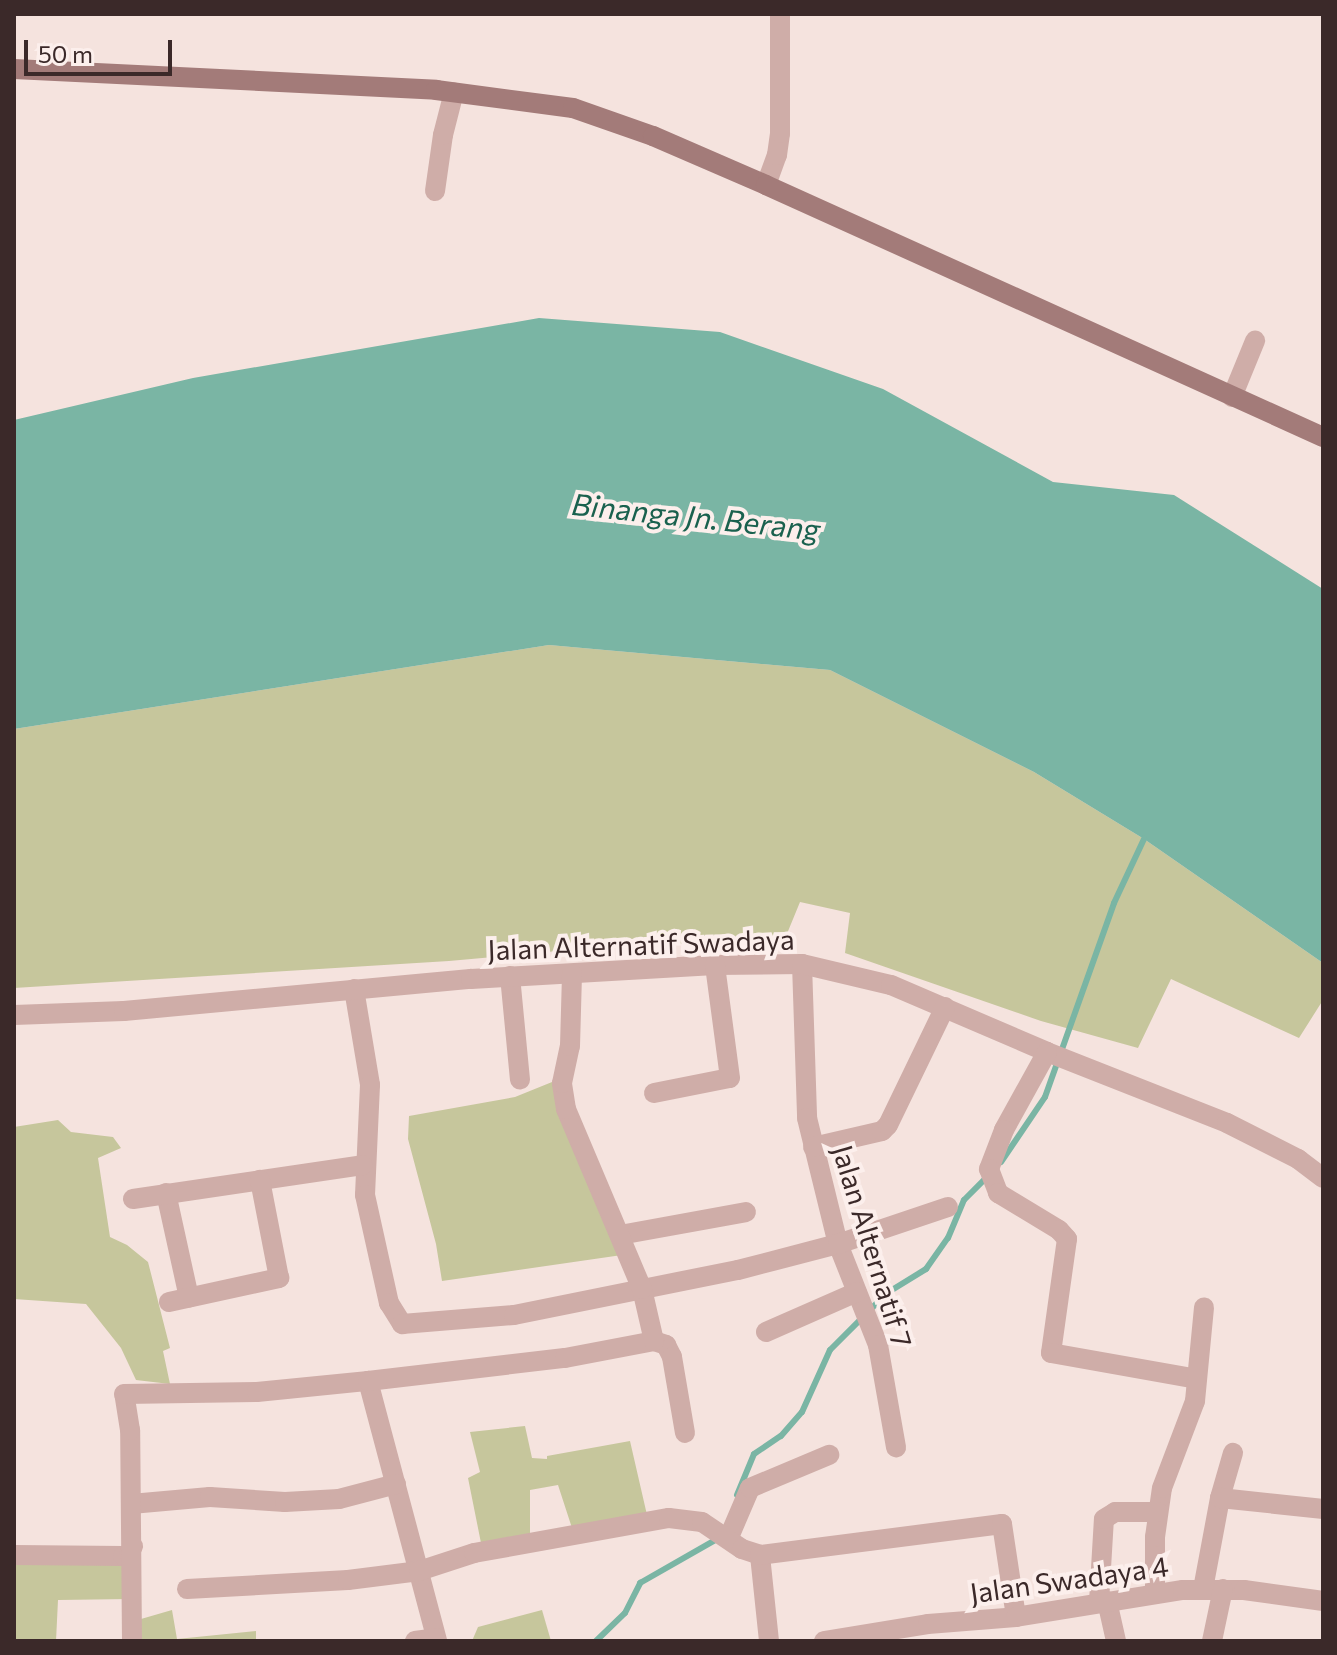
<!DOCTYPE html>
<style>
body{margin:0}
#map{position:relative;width:1337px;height:1655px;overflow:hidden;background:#f5e3de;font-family:Commissioner,sans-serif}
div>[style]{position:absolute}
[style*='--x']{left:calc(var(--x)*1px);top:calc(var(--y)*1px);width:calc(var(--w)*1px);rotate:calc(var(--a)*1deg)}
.green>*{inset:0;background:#c6c69c}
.water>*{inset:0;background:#7ab5a4}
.stream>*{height:6px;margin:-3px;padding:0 3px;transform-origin:3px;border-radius:3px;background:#7ab5a4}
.minor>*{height:20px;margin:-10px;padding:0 10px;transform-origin:10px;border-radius:10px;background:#cfada8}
.secondary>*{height:20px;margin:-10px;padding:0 10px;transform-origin:10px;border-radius:10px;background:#a37b79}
span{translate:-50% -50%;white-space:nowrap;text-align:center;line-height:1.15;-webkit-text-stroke:8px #fcefec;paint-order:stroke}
.street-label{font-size:28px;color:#3b2929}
.water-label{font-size:30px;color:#1a614e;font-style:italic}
.frame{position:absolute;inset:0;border:16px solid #3b2929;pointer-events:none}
.scale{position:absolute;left:24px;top:40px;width:148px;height:36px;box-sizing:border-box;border:4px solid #3b2929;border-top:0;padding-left:10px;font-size:24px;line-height:28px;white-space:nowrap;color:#3b2929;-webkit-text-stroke:6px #fcefec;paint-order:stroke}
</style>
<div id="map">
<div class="green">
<i style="clip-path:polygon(549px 645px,830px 670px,1034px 772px,1144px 839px,1323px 963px,1323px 1000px,1299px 1038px,1171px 979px,1138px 1048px,1041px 1021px,845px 953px,850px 913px,800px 902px,784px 941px,624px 945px,449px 961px,14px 988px,14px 729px)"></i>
<i style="clip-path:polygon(557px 1080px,622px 1255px,442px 1281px,436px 1244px,408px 1139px,409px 1116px,515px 1097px)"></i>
<i style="clip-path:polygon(58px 1120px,71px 1132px,113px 1137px,121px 1148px,98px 1158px,110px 1237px,127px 1245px,148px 1262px,170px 1348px,163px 1351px,170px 1384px,136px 1380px,121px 1348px,86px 1304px,14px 1299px,14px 1127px)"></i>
<i style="clip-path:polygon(525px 1426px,532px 1458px,547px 1459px,547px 1456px,630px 1441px,647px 1515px,572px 1528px,558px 1485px,530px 1490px,530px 1538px,482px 1548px,468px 1478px,480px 1472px,470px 1432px)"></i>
<i style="clip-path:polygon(14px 1558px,135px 1559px,130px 1599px,58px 1600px,56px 1641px,14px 1641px)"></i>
<i style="clip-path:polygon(172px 1610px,177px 1639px,256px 1631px,256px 1641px,137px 1641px,141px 1619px)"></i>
<i style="clip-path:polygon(542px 1610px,551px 1641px,472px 1641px,478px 1627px)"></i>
</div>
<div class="water">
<i style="clip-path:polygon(539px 318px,720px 332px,883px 389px,1053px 482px,1174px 495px,1323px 589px,1323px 963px,1144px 839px,1034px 772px,830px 670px,549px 645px,14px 729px,14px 420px,193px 378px)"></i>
</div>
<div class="stream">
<i style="--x:1001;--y:1162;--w:78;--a:-55.9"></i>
<i style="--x:1045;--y:1097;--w:206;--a:-70.4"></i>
<i style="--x:1114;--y:903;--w:71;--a:-64.9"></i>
<i style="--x:737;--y:1495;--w:44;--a:-67.5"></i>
<i style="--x:754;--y:1454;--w:32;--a:-34"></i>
<i style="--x:781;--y:1436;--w:32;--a:-49"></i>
<i style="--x:802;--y:1412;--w:68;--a:-65.7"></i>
<i style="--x:830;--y:1350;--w:81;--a:-45"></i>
<i style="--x:887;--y:1293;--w:46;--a:-31.6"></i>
<i style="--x:926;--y:1269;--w:38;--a:-55"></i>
<i style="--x:948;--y:1238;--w:41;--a:-67.2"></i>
<i style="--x:964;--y:1200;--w:34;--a:-45"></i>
<i style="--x:596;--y:1641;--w:40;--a:-44"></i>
<i style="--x:625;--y:1613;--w:34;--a:-63"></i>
<i style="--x:640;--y:1583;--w:91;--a:-29.7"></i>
</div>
<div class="minor">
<i style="--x:766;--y:185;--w:32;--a:-70"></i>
<i style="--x:777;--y:155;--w:22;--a:-82"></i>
<i style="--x:780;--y:133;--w:119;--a:-90"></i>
<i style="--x:435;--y:191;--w:57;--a:-81.9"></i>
<i style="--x:443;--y:135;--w:44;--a:-75.7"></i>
<i style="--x:1232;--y:397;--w:61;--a:-67.7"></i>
<i style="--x:802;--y:964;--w:154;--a:88.1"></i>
<i style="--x:807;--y:1118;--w:130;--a:76.2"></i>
<i style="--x:838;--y:1244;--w:109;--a:68.4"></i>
<i style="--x:878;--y:1345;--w:104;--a:80"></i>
<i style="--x:510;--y:976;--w:104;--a:84.5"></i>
<i style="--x:354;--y:989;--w:97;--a:80.5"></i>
<i style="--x:370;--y:1085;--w:110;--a:92.6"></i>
<i style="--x:365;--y:1195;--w:111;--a:77.5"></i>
<i style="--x:389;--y:1303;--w:25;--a:58"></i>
<i style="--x:402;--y:1324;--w:112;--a:-4.6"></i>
<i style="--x:514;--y:1315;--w:228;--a:-11.4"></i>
<i style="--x:738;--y:1270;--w:103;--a:-14.6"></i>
<i style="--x:838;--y:1244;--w:116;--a:-18.6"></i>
<i style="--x:14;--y:1015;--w:110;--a:-2.1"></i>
<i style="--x:124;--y:1011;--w:348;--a:-5.3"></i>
<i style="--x:471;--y:979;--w:244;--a:-3.3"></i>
<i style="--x:715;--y:965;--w:87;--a:-0.7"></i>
<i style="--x:802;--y:964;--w:91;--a:13.3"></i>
<i style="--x:891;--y:985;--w:170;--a:23.2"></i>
<i style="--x:1047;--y:1052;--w:193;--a:21.5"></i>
<i style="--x:1227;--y:1123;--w:80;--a:26.9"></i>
<i style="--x:1298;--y:1159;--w:31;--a:37"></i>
<i style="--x:1047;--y:1052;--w:89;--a:118.9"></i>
<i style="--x:1004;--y:1130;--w:42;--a:111"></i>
<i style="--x:989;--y:1169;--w:26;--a:69"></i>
<i style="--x:998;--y:1193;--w:71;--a:31.2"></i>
<i style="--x:1059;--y:1230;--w:12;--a:48"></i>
<i style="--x:1067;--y:1239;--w:115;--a:98"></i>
<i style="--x:1051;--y:1353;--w:148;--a:10.1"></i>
<i style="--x:654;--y:1093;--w:77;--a:-11.2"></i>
<i style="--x:730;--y:1078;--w:114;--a:-97.6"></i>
<i style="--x:813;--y:1147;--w:71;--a:-13.1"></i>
<i style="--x:882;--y:1131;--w:8;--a:-45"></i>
<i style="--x:888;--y:1125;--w:131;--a:-64.2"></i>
<i style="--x:166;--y:1193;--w:107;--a:77.6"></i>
<i style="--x:133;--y:1199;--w:232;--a:-8.4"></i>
<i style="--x:620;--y:1235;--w:128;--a:-10.3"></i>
<i style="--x:169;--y:1302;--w:113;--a:-12.3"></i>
<i style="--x:279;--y:1278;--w:100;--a:-101"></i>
<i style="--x:766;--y:1332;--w:99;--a:-23.7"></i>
<i style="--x:654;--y:1341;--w:13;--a:18"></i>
<i style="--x:666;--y:1345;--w:13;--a:63"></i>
<i style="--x:672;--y:1357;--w:77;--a:80.3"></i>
<i style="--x:368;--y:1381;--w:269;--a:75.1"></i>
<i style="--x:1220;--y:1498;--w:47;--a:-73.9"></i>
<i style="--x:131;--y:1504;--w:79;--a:-5.1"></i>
<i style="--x:210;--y:1497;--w:75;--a:3.8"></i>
<i style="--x:285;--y:1502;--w:54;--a:-3.2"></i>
<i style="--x:339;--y:1499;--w:59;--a:-14.7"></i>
<i style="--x:729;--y:1537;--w:53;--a:-66.8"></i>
<i style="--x:750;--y:1488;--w:86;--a:-22.7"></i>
<i style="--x:14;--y:1555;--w:109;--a:0.5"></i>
<i style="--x:123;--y:1556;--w:6;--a:-18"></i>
<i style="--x:129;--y:1554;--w:9;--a:-63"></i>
<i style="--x:187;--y:1589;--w:161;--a:-3.2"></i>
<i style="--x:348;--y:1580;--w:72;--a:-7.2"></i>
<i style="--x:419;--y:1571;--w:58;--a:-18.1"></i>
<i style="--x:474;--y:1553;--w:198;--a:-10.2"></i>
<i style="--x:669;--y:1518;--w:33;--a:7"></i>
<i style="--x:702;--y:1522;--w:48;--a:34"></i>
<i style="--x:742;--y:1549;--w:19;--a:18"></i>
<i style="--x:1203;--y:1589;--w:93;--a:-79.4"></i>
<i style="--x:1220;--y:1498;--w:104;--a:6.1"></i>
<i style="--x:1155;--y:1594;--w:57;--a:-90"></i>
<i style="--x:1155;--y:1537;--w:49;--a:-81.9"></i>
<i style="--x:1162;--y:1488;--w:93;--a:-69.2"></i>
<i style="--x:1195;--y:1401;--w:94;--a:-84.5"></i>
<i style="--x:1107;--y:1601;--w:41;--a:77.3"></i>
<i style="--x:1099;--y:1602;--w:83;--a:-86.6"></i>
<i style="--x:1104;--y:1519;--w:13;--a:-32"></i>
<i style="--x:1115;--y:1512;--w:43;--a:0"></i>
<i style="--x:132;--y:1641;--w:211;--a:-90.5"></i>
<i style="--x:130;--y:1430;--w:36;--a:-99"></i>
<i style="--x:124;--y:1394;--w:133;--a:-0.9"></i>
<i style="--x:257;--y:1392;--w:112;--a:-5.7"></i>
<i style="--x:368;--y:1381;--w:198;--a:-6.7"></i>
<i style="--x:565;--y:1358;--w:91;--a:-10.8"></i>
<i style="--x:654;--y:1341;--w:53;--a:-103"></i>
<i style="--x:642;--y:1289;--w:195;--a:-112.9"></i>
<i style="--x:566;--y:1109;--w:26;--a:-99"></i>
<i style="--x:562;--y:1083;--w:38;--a:-78"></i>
<i style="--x:570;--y:1046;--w:72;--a:-88.4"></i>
<i style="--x:415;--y:1641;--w:21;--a:-8"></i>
<i style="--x:769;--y:1641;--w:86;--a:-96"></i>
<i style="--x:760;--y:1555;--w:244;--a:-7.3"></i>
<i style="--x:1002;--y:1524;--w:94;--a:81.4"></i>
<i style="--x:824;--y:1641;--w:105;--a:-9.3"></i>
<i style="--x:928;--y:1624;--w:88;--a:-4.5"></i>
<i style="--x:1016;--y:1617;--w:169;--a:-9.2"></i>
<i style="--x:1183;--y:1590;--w:61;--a:0"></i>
<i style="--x:1244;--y:1590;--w:80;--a:7.9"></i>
<i style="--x:1212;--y:1641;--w:53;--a:-78.1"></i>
</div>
<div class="secondary">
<i style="--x:14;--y:69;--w:423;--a:2.8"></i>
<i style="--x:436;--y:90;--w:138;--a:7.5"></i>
<i style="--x:573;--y:108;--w:85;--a:19.3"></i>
<i style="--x:653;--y:136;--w:123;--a:23.4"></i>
<i style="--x:766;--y:185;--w:611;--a:24.34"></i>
</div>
<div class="street-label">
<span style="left:641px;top:944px;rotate:-2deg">Jalan Alternatif Swadaya</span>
<span style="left:873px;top:1246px;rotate:73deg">Jalan Alternatif 7</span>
<span style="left:1069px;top:1579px;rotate:-8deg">Jalan Swadaya 4</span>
</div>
<div class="water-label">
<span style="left:696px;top:516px;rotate:6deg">Binanga Jn. Berang</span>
</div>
<div class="frame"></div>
<div class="scale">50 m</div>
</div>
